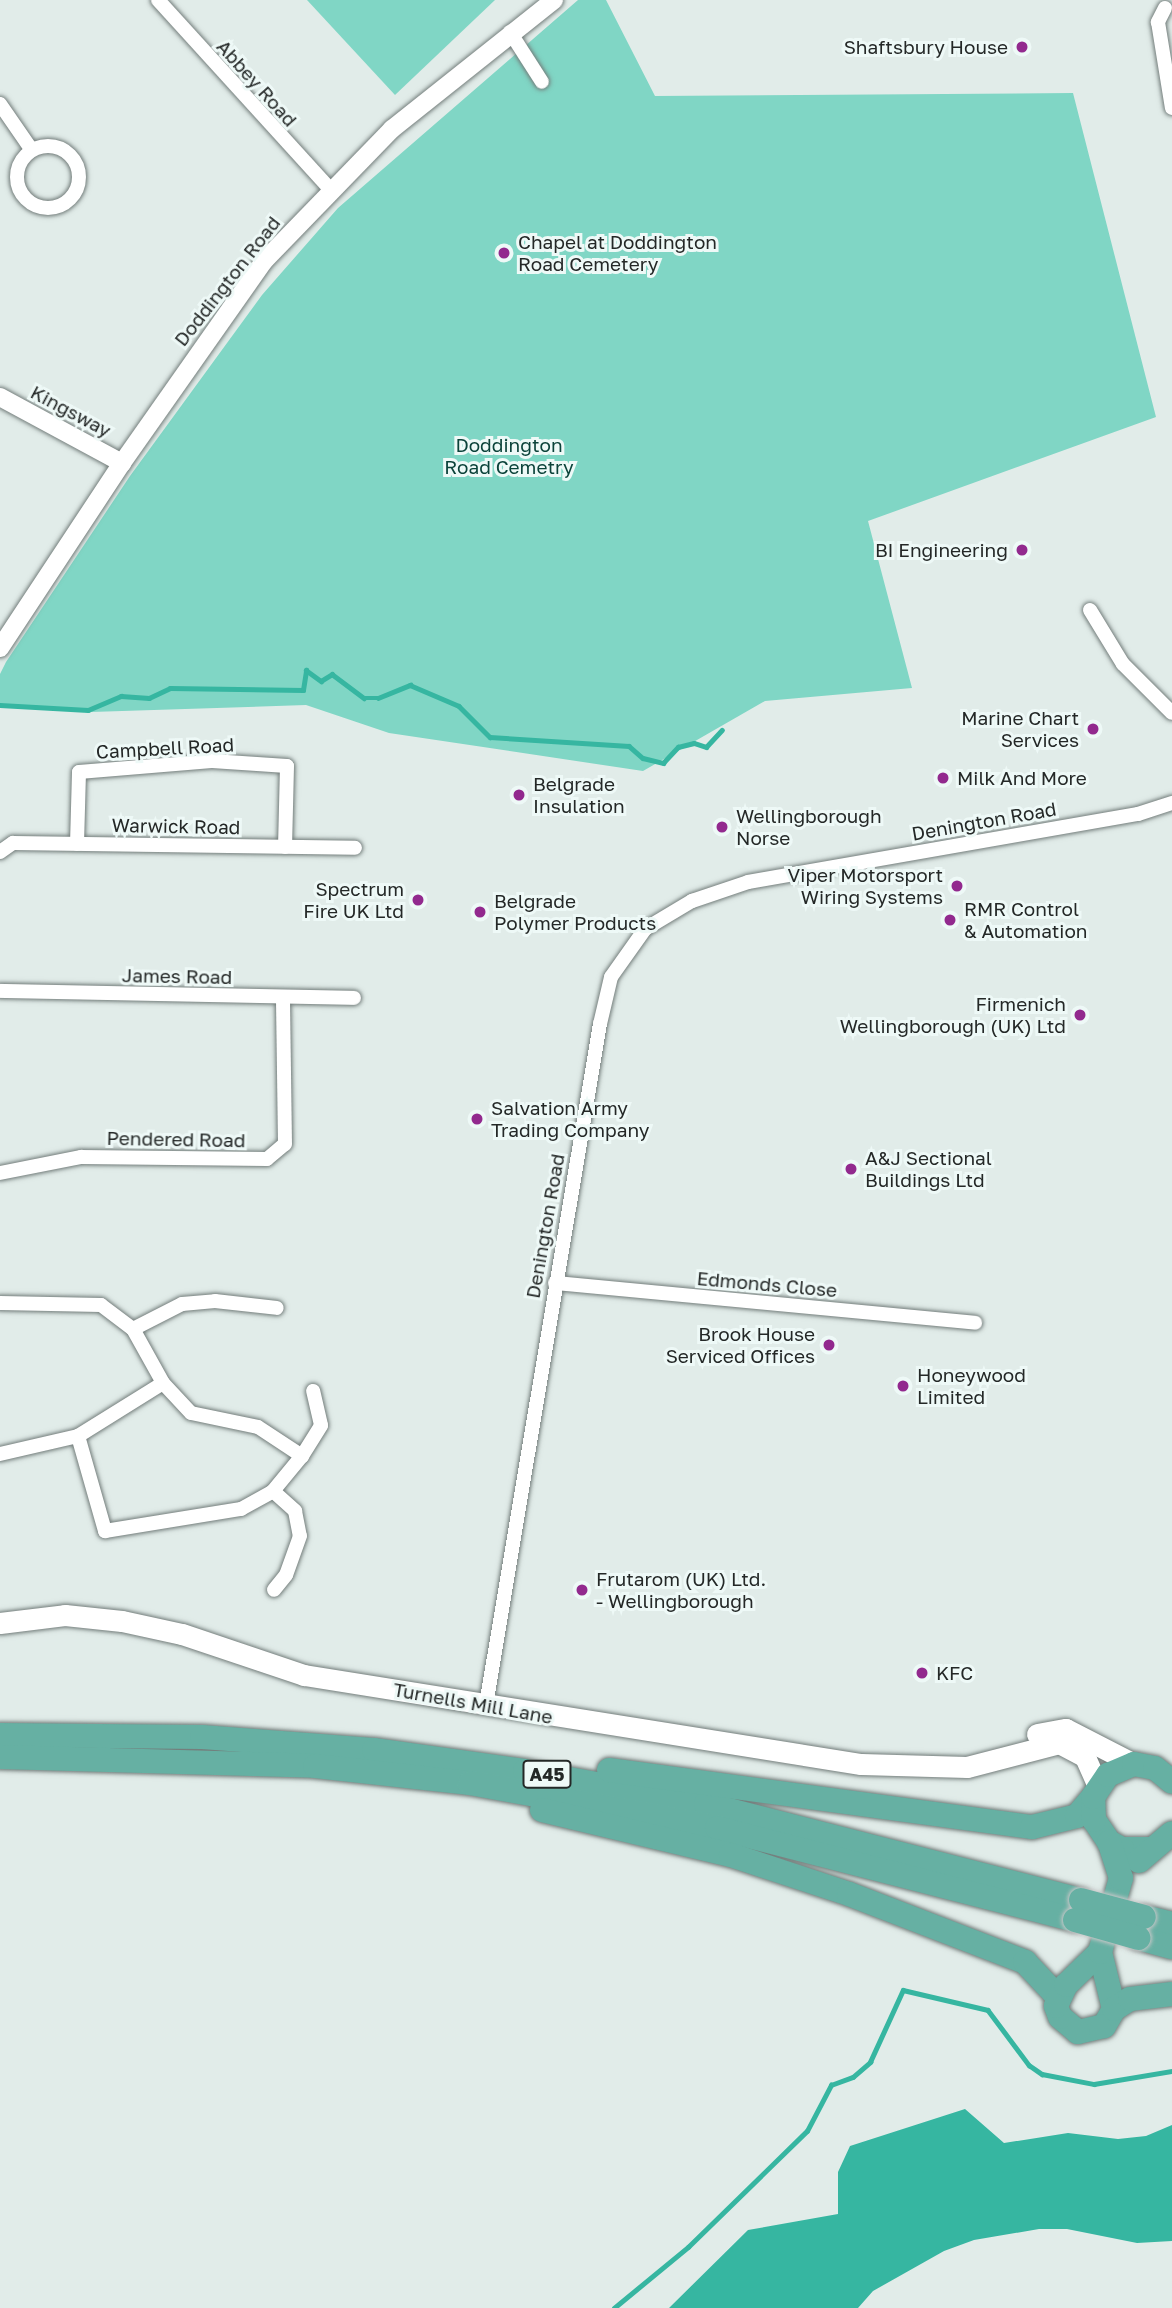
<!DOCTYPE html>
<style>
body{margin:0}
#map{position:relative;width:1172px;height:2308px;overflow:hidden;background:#e1ece9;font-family:"Golos Text",sans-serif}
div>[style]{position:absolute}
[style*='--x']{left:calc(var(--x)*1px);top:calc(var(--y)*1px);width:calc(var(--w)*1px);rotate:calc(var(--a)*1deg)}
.green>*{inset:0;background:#80d6c5}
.water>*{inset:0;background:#36b6a1}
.stream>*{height:4.5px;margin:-2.25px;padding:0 2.25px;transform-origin:2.25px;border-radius:2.25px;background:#36b6a1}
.roads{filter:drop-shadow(0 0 2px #737d7b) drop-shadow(0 0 2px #737d7b)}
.minor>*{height:14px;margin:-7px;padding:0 7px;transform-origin:7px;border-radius:7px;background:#fff}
.minor>.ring{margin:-7px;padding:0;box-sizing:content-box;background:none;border:14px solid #fff;border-radius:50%}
.tertiary>*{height:18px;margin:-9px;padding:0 9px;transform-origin:9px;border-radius:9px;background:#fff}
.secondary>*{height:21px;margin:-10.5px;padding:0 10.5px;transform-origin:10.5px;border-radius:10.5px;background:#fff}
.trunk>*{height:24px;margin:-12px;padding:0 12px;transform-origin:12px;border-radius:12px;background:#66b0a3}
.bridges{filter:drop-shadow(0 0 2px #c6c7c7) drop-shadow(0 0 2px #c6c7c7)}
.trunk-bridge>*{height:24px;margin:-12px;padding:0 12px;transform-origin:12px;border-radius:12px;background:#66b0a3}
.dots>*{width:19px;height:19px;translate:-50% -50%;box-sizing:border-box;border:4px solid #eef9f7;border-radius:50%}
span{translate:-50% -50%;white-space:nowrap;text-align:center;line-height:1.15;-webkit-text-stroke:6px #eef9f7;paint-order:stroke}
.shield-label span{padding:2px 5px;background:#eef9f7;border:2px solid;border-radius:5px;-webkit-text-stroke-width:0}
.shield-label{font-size:18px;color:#242827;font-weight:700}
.poi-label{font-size:19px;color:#242827}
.right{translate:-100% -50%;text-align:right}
.left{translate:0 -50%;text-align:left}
.street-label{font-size:19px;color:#242827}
.park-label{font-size:19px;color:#0b433a}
</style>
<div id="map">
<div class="green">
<i style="clip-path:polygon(307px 0,495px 0,395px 95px)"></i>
<i style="clip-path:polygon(578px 0,606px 0,655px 96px,1073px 93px,1156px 417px,868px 521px,912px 688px,765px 701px,643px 771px,389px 733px,306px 705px,91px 712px,0 705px,0 674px,6px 662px,130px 476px,262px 295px,338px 208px)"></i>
</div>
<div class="water">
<i style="clip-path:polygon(965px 2109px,1004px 2143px,1068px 2133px,1118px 2139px,1146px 2136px,1172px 2125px,1172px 2241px,1137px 2243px,1067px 2229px,1039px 2229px,974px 2240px,944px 2251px,873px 2291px,858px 2308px,669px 2308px,748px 2230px,838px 2214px,838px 2172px,850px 2146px)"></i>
</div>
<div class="stream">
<i style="--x:0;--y:705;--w:88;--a:3.3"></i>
<i style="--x:88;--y:710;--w:36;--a:-23"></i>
<i style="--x:121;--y:696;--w:28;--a:4"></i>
<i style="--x:149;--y:698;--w:23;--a:-25"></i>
<i style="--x:170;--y:688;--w:133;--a:0.9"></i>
<i style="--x:303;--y:690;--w:20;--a:-81"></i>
<i style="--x:306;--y:670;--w:19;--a:36"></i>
<i style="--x:321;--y:681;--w:13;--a:-32"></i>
<i style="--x:332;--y:674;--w:40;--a:37"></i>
<i style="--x:364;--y:698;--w:14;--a:0"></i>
<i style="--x:378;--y:698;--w:35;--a:-22"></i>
<i style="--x:410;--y:685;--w:53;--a:23.2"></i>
<i style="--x:459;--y:706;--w:44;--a:45"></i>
<i style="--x:490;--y:737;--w:139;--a:3.7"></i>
<i style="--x:629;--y:746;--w:18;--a:41"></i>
<i style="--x:643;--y:758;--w:21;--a:14"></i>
<i style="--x:663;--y:763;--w:22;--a:-47"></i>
<i style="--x:678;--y:747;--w:16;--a:-14"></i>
<i style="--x:694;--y:743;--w:13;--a:18"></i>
<i style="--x:706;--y:747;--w:23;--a:-47"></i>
<i style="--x:614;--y:2308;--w:96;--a:-39.5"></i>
<i style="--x:688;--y:2247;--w:166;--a:-44.3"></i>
<i style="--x:807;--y:2131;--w:52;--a:-62.4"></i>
<i style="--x:831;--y:2085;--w:23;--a:-20"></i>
<i style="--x:853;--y:2077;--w:23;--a:-41"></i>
<i style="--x:870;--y:2062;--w:79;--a:-65.4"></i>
<i style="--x:903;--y:1990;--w:87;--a:13.2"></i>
<i style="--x:988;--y:2010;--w:69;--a:53.3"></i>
<i style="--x:1029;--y:2065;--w:16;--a:35"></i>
<i style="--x:1042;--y:2074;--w:53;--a:10.9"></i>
<i style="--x:1094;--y:2084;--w:79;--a:-9.5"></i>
</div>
<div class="roads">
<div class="minor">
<i style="--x:158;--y:0;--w:256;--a:47.7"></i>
<i style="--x:1165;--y:8;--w:16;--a:117"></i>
<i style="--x:1158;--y:22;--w:87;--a:80.8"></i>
<i style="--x:510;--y:32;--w:59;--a:57.4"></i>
<i style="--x:0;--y:104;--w:55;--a:55.4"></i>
<i class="ring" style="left:17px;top:146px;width:48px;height:48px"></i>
<i style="--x:1090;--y:610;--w:63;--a:58.6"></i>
<i style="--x:1123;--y:664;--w:69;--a:45"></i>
<i style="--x:77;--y:844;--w:72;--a:-88.4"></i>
<i style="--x:79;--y:772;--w:133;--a:-4.7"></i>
<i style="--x:212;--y:761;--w:75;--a:3.8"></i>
<i style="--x:287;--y:766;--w:81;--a:91.4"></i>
<i style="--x:0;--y:852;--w:16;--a:-35"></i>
<i style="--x:13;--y:843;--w:342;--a:0.8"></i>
<i style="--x:0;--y:991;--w:354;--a:1.1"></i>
<i style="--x:0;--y:1173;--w:83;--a:-11.2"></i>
<i style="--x:81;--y:1157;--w:186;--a:0.6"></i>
<i style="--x:267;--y:1159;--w:23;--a:-40"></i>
<i style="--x:285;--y:1144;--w:147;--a:-90.8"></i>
<i style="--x:555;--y:1283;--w:422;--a:5.4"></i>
<i style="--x:0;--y:1303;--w:101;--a:1.1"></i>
<i style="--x:101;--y:1305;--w:40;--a:37"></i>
<i style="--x:133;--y:1329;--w:62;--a:60.9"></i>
<i style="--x:163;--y:1383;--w:41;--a:47"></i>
<i style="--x:191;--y:1413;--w:68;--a:11.8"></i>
<i style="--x:258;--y:1427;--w:53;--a:33.4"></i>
<i style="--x:133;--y:1329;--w:55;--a:-27"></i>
<i style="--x:182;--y:1304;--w:33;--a:-5"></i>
<i style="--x:215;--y:1301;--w:62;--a:6.4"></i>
<i style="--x:78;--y:1436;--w:100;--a:-31.9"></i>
<i style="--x:0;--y:1454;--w:80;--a:-13"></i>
<i style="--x:78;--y:1436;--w:99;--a:74.1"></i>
<i style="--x:105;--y:1531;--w:138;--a:-9.2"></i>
<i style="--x:241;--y:1509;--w:37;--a:-29"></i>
<i style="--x:273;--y:1491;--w:45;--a:-50.4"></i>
<i style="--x:302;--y:1456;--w:36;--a:-58"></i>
<i style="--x:321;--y:1425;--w:35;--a:-103"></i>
<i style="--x:273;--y:1491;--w:30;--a:42"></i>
<i style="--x:295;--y:1511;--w:25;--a:79"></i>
<i style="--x:300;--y:1536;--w:41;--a:109.7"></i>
<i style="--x:286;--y:1575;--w:19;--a:129"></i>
<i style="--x:486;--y:1705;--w:690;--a:-80.5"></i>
<i style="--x:600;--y:1024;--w:48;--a:-76.8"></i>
<i style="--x:611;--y:977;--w:59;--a:-54.7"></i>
<i style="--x:645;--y:929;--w:55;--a:-30.8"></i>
<i style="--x:692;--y:901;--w:59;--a:-18.7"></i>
<i style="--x:748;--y:882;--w:396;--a:-9.9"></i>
<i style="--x:1138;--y:814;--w:36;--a:-18"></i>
</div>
<div class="tertiary">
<i style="--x:0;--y:397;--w:139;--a:28.4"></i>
<i style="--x:0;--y:648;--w:222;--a:-56.6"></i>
<i style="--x:122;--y:463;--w:247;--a:-54.9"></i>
<i style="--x:264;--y:261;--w:184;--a:-45.9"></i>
<i style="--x:392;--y:129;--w:207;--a:-38.5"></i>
</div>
<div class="secondary">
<i style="--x:0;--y:1623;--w:65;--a:-7"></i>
<i style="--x:65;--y:1615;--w:57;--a:6"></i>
<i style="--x:122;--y:1621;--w:61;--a:12.2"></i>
<i style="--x:182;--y:1634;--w:129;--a:18.6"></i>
<i style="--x:304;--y:1675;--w:564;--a:9.08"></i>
<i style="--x:861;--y:1764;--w:106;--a:1.6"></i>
<i style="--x:967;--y:1767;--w:95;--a:-14.6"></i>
<i style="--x:1059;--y:1743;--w:30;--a:28"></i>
<i style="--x:1085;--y:1757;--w:32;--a:66"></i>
<i style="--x:1037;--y:1734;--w:29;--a:-10"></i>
<i style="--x:1066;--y:1729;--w:76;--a:27.2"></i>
</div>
<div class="trunk">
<i style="--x:0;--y:1735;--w:202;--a:0.6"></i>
<i style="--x:202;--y:1737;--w:172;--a:4.3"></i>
<i style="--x:374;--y:1750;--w:152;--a:7.9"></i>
<i style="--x:525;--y:1771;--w:184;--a:10.3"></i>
<i style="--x:706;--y:1804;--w:387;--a:14.4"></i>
<i style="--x:0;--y:1757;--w:315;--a:1.6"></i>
<i style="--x:315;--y:1766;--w:156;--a:6.3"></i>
<i style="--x:470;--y:1783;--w:251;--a:10.3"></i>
<i style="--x:717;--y:1828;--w:370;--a:14.4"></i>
<i style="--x:609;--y:1770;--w:427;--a:7.7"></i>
<i style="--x:1032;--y:1827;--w:46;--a:-13.7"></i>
<i style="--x:1077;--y:1816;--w:25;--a:-50"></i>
<i style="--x:542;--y:1810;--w:194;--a:13.4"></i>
<i style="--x:731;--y:1855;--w:124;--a:18.3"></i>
<i style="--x:849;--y:1894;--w:189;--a:21.1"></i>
<i style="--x:1025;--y:1962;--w:48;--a:46.7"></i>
<i style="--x:1151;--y:1849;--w:29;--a:180"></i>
<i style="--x:1122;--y:1849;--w:15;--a:-152"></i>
<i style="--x:1109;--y:1842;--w:27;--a:-124"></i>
<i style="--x:1094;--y:1820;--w:23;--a:-92"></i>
<i style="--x:1093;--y:1797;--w:27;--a:-56"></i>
<i style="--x:1108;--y:1775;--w:28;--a:-23"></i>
<i style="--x:1134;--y:1764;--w:21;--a:11"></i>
<i style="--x:1155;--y:1768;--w:22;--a:39"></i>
<i style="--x:1139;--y:1861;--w:43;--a:-40.3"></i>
<i style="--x:1144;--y:1917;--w:29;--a:14"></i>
<i style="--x:1138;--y:1938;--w:35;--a:15"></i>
<i style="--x:1100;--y:1952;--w:59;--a:76.2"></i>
<i style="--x:1114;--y:2009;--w:20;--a:120"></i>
<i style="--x:1104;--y:2026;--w:27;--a:167"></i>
<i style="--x:1078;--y:2032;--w:23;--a:-140"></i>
<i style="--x:1060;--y:2017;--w:12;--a:-110"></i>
<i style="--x:1056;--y:2006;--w:23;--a:-65"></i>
<i style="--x:1066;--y:1985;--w:47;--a:-44.1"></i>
<i style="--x:1100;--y:1952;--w:77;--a:-74.2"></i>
<i style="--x:1121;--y:1878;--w:38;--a:-108"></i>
<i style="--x:1114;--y:2009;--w:19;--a:-32"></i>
<i style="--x:1130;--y:1999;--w:42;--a:-6.8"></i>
</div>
</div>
<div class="bridges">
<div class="trunk-bridge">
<i style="--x:1081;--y:1900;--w:65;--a:15.1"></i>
<i style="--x:1075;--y:1920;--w:66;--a:15.9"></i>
</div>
</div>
<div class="dots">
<i style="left:1022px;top:47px;background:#92298e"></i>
<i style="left:504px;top:253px;background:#92298e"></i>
<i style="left:1022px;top:550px;background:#92298e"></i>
<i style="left:1093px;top:729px;background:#92298e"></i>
<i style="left:943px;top:778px;background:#92298e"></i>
<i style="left:519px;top:795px;background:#92298e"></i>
<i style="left:722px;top:827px;background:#92298e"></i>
<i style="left:957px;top:886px;background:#92298e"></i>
<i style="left:418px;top:900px;background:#92298e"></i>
<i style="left:480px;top:912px;background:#92298e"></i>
<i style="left:950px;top:920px;background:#92298e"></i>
<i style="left:1080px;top:1015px;background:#92298e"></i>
<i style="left:477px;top:1119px;background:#92298e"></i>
<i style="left:851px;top:1169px;background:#92298e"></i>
<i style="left:829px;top:1345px;background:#92298e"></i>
<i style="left:903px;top:1386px;background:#92298e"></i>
<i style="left:582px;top:1590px;background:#92298e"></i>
<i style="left:922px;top:1673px;background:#92298e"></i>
</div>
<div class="shield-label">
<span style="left:547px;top:1774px">A45</span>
</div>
<div class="poi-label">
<span class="right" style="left:1008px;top:47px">Shaftsbury House</span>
<span class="left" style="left:518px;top:253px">Chapel at Doddington<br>Road Cemetery</span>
<span class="right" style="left:1008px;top:550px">BI Engineering</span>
<span class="right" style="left:1079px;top:729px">Marine Chart<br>Services</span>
<span class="left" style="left:957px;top:778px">Milk And More</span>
<span class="left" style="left:533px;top:795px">Belgrade<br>Insulation</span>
<span class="left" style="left:736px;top:827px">Wellingborough<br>Norse</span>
<span class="right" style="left:943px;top:886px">Viper Motorsport<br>Wiring Systems</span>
<span class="right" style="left:404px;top:900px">Spectrum<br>Fire UK Ltd</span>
<span class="left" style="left:494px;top:912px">Belgrade<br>Polymer Products</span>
<span class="left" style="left:964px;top:920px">RMR Control<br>&amp; Automation</span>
<span class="right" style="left:1066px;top:1015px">Firmenich<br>Wellingborough (UK) Ltd</span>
<span class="left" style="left:491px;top:1119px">Salvation Army<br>Trading Company</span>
<span class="left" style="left:865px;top:1169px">A&amp;J Sectional<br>Buildings Ltd</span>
<span class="right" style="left:815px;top:1345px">Brook House<br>Serviced Offices</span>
<span class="left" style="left:917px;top:1386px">Honeywood<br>Limited</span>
<span class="left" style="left:596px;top:1590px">Frutarom (UK) Ltd.<br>- Wellingborough</span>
<span class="left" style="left:936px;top:1673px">KFC</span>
</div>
<div class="street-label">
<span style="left:257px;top:83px;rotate:48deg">Abbey Road</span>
<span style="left:227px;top:281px;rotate:-52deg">Doddington Road</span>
<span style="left:71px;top:411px;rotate:28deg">Kingsway</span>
<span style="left:165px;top:748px;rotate:-3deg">Campbell Road</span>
<span style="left:984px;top:821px;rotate:-10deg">Denington Road</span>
<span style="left:176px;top:826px;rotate:1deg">Warwick Road</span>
<span style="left:177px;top:976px;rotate:1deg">James Road</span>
<span style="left:176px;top:1139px;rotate:1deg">Pendered Road</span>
<span style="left:545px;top:1226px;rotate:-80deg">Denington Road</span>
<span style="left:767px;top:1284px;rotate:5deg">Edmonds Close</span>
<span style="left:473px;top:1703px;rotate:10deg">Turnells Mill Lane</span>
</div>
<div class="park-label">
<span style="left:509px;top:456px">Doddington<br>Road Cemetry</span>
</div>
</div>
